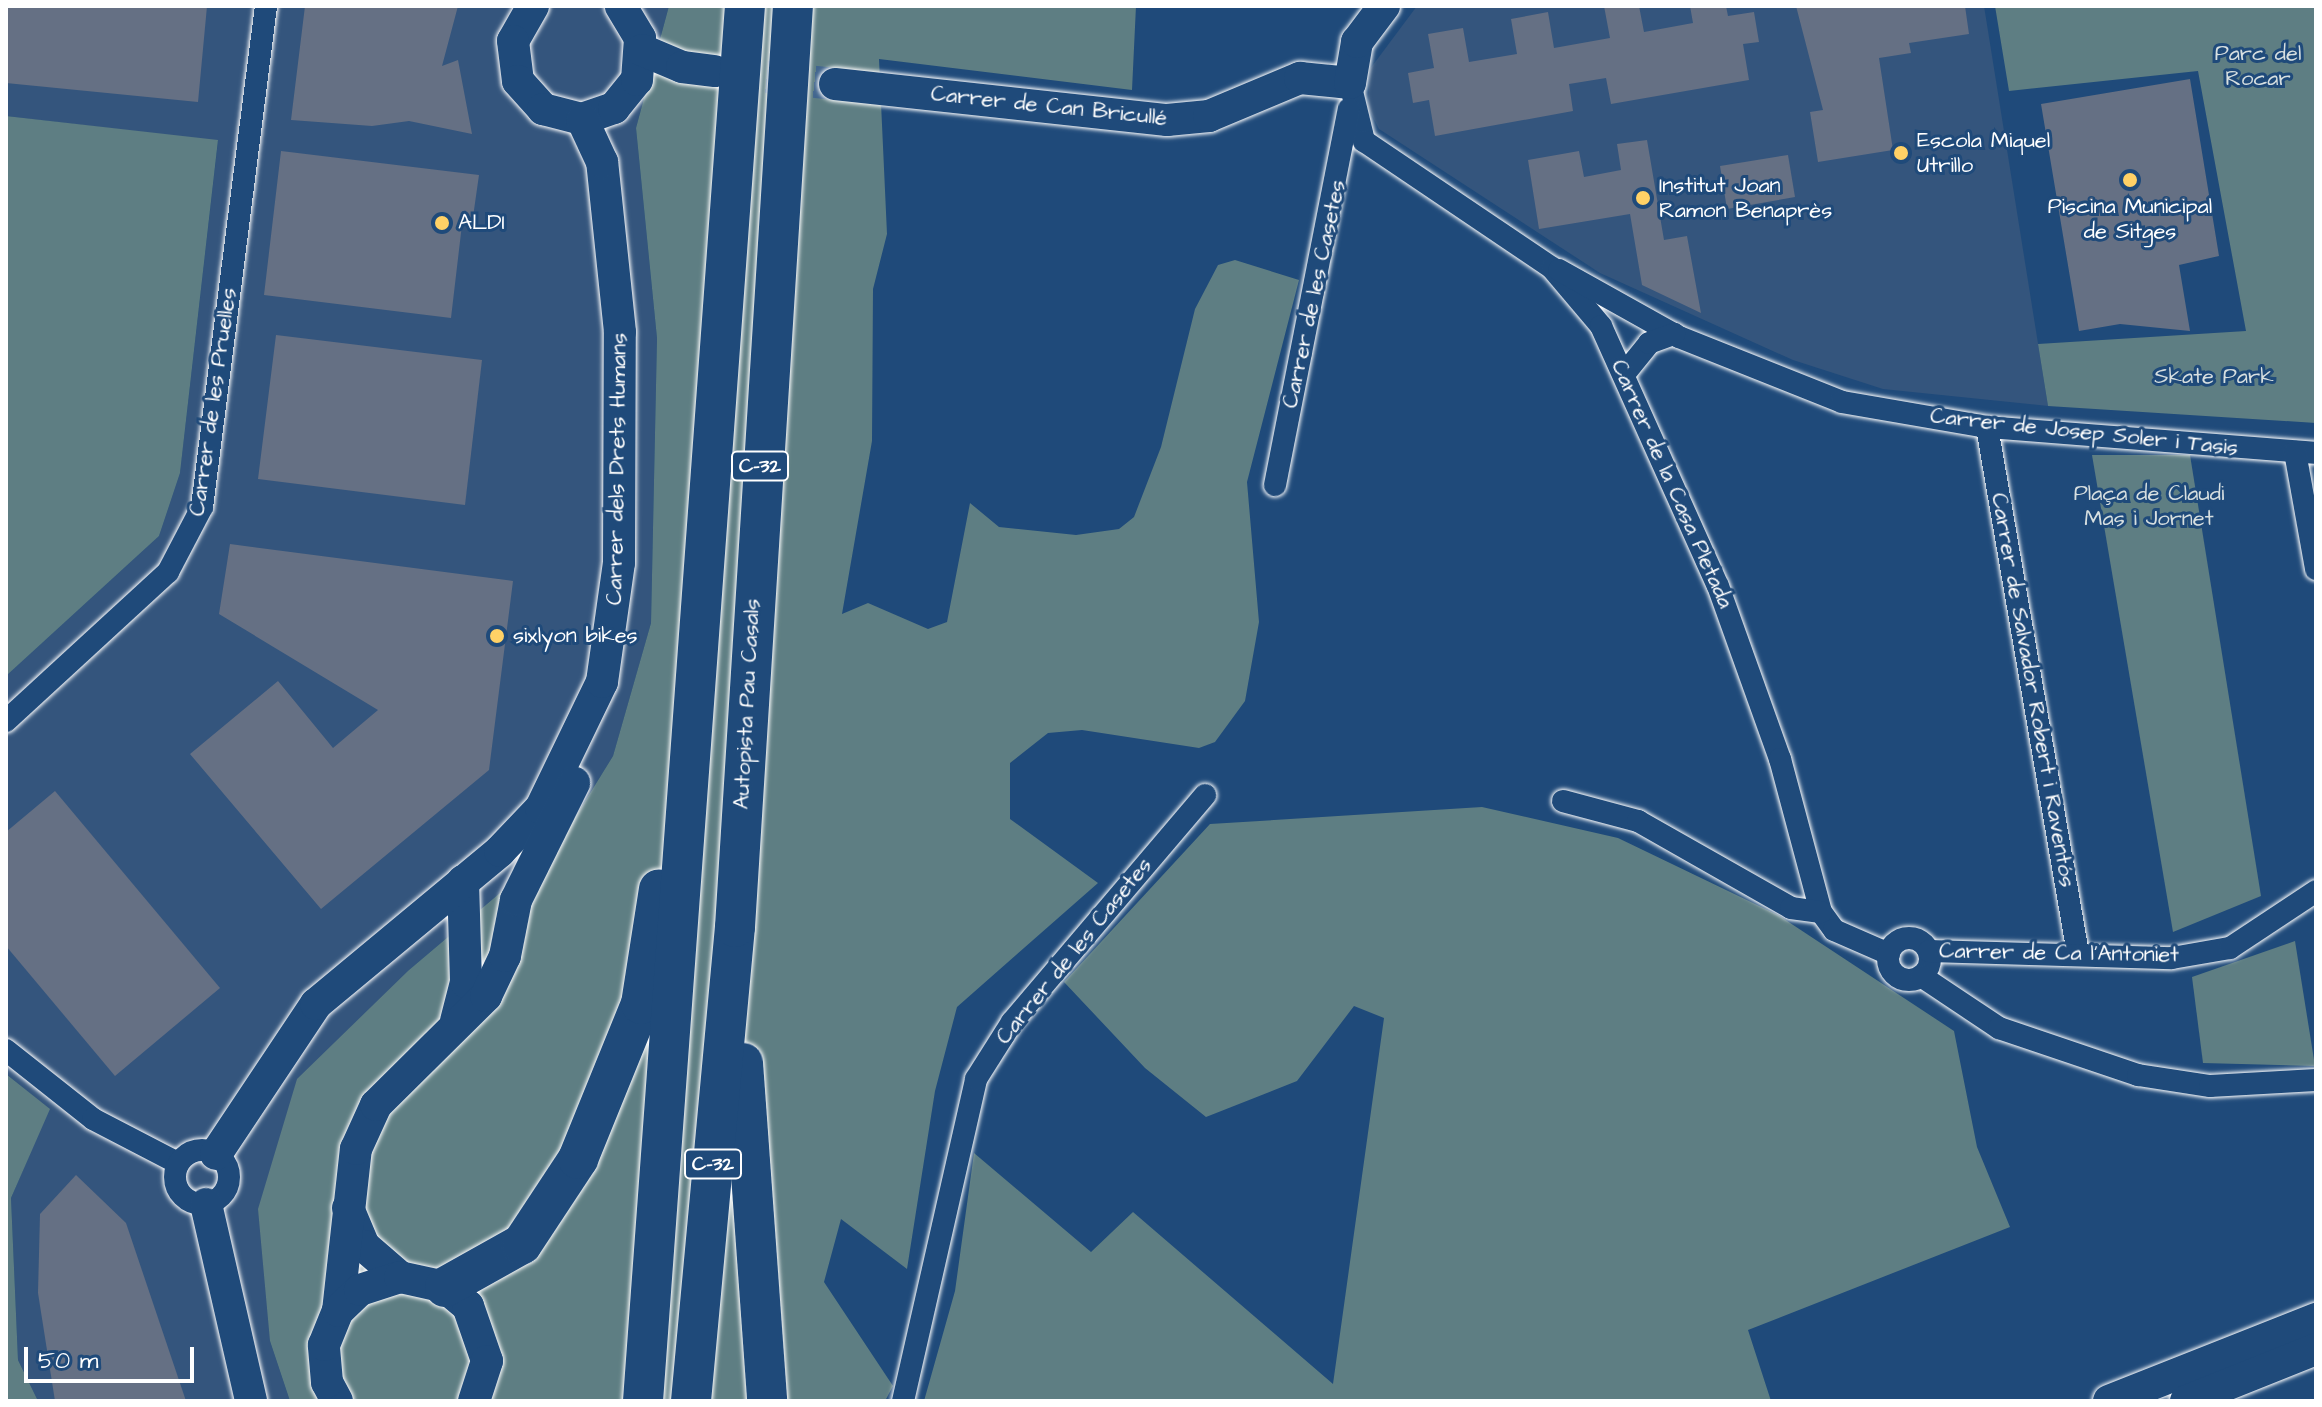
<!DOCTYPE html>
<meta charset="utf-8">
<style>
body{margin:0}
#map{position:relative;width:2322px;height:1407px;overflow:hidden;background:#1f4a7a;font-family:"Architects Daughter",sans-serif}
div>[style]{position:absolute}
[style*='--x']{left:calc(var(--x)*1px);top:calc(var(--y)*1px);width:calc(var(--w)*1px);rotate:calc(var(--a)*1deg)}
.built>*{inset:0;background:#34557d}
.green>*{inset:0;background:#5e7e83}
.building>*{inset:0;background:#657084}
.secondary-tunnel>*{height:32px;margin-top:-16px;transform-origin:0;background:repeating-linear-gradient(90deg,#41658e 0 32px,transparent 0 48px)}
.roads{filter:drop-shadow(0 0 2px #fff) drop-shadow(0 0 2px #fff)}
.street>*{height:22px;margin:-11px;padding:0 11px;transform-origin:11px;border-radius:11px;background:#1f4a7a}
.street>.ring{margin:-11px;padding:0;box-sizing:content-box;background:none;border:22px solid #1f4a7a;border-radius:50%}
.secondary>*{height:32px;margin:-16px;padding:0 16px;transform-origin:16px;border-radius:16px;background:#1f4a7a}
.highway>*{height:40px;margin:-20px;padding:0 20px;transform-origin:20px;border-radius:20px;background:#1f4a7a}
.dots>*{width:22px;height:22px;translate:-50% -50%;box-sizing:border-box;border:4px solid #1f4a7a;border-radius:50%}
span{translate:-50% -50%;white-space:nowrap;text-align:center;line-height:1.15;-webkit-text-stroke:6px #1f4a7a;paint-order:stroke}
.shield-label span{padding:2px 6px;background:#1f4a7a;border:2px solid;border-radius:6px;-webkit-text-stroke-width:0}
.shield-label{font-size:20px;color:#fff;font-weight:700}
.park-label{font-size:22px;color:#d7dfe0}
.street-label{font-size:22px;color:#fff}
.poi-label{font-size:22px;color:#fff}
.left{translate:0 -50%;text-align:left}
.frame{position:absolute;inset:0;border:8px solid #fff;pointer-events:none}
.scale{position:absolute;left:24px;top:1347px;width:170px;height:36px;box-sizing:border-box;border:4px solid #fff;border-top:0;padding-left:10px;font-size:24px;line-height:28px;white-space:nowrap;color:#fff;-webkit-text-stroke:6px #1f4a7a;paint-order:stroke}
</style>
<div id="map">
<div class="built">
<i style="clip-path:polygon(6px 6px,669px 6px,636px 128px,657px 338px,651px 623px,613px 756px,560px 842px,409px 970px,270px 1341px,290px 1401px,38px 1401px,18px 1360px,11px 1198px,49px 1109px,6px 1074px,6px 676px,159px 536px,180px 473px,218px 141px,6px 116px)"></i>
<i style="clip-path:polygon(1417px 6px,1984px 6px,2048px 406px,1883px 389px,1793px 360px,1600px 273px,1379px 129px,1368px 107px,1370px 69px)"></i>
</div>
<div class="green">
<i style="clip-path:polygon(669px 6px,1136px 6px,1132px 90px,879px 59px,887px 234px,873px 289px,872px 441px,842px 614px,868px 603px,928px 629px,947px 622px,970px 503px,999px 527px,1076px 535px,1119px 529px,1134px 517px,1161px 447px,1195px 309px,1218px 265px,1235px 260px,1299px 280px,1247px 482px,1259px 622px,1245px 701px,1215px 742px,1199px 748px,1082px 730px,1048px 733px,1010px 763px,1010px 819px,1098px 883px,957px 1007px,935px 1091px,907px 1269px,841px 1219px,824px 1282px,893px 1386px,885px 1401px,290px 1401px,270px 1341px,258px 1209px,297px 1079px,409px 970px,560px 842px,613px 756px,651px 623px,657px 338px,636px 128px)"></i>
<i style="clip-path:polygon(1995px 6px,2316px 6px,2316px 423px,2048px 406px,2038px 344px,2246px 331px,2198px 71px,2009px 91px)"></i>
<i style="clip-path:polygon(6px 116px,218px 140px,180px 473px,159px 536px,6px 676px)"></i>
<i style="clip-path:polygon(2092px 455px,2190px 455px,2261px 896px,2173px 932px)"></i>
<i style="clip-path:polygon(1482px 807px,1618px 838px,1778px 915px,1954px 1031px,1977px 1147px,2010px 1227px,1748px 1330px,1771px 1401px,924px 1401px,955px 1291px,974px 1153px,1091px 1252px,1133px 1212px,1333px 1384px,1384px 1018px,1354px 1006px,1297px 1081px,1206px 1117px,1145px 1068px,1064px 982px,1210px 824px)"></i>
<i style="clip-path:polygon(2295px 941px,2315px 1066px,2203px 1063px,2192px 977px)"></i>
<i style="clip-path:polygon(6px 1074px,50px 1109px,11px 1198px,18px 1360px,38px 1401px,6px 1401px)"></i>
</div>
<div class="building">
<i style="clip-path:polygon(6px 6px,207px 6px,198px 102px,6px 83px)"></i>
<i style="clip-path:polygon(305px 6px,458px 6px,442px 66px,458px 60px,472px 134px,409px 121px,372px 126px,291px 120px)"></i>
<i style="clip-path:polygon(1604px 6px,1639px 6px,1644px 32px,1693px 23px,1690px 6px,1726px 6px,1728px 16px,1754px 12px,1759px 42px,1743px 44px,1749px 80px,1611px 104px,1606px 78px,1569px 84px,1573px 111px,1435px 136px,1429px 100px,1413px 103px,1408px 73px,1434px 68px,1428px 34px,1463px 28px,1469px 62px,1517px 54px,1511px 19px,1548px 12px,1554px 48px,1610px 38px)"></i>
<i style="clip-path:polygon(1796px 6px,1965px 6px,1969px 34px,1909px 43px,1911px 53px,1879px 58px,1893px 150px,1818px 162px,1810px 112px,1823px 110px)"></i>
<i style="clip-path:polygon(2190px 79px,2219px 256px,2179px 265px,2190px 331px,2120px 324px,2079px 331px,2041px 104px)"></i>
<i style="clip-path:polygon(1647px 140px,1664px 240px,1687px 236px,1701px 313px,1642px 285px,1630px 214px,1539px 229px,1528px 160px,1579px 151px,1584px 177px,1621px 170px,1617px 144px)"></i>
<i style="clip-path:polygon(281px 151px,479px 175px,473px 217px,463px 216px,451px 318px,264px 295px)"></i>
<i style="clip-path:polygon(1788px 155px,1795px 197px,1727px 209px,1720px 166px)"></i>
<i style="clip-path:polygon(276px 335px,482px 360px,465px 505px,258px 479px)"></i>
<i style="clip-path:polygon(230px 544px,513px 581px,489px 770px,321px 909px,190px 754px,278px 681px,333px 748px,378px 710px,219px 614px)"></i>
<i style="clip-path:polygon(55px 791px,220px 988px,115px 1076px,6px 946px,6px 832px)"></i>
<i style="clip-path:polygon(76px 1175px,126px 1223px,186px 1401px,55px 1401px,38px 1293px,40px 1214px)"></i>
</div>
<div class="secondary-tunnel">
<i style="--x:719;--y:72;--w:117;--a:5.9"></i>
</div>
<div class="roads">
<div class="street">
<i style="--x:1350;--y:83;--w:60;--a:76.4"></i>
<i style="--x:1364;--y:141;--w:227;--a:34"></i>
<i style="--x:1552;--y:268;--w:76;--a:49.8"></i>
<i style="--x:1601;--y:326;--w:285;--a:65.8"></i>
<i style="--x:1718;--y:586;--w:184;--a:70.3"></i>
<i style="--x:1780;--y:759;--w:158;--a:75"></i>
<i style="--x:1821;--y:912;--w:22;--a:54"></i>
<i style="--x:1834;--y:930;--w:60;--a:23.6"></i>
<i style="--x:1559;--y:270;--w:137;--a:29.2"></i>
<i style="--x:1679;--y:337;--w:175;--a:21.7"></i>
<i style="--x:1842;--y:402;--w:147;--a:9.8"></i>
<i style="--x:1987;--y:427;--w:330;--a:4.5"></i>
<i style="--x:1625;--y:373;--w:38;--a:-51"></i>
<i style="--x:1649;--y:343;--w:27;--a:-20"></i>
<i style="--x:1987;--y:427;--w:535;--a:80.2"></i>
<i style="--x:2295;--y:452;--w:119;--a:79.8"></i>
<i style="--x:1275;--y:485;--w:383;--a:-78.9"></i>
<i style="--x:6;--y:721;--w:220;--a:-42.6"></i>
<i style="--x:168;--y:572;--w:73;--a:-62.4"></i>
<i style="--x:202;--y:507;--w:505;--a:-82.72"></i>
<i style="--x:1563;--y:801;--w:78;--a:14.9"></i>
<i style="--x:1638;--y:821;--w:176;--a:29.6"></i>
<i style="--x:1791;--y:908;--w:30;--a:8"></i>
<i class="ring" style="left:1888px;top:938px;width:20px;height:20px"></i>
<i style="--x:1929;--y:951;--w:243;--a:1.7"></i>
<i style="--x:2172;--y:958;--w:59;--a:-9.8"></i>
<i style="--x:2230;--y:948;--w:103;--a:-33.5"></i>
<i style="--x:1921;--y:976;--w:94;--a:33.7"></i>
<i style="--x:1999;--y:1028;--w:147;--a:18.7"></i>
<i style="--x:2138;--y:1075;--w:73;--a:8.7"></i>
<i style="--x:2210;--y:1086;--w:106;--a:-3.2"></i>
<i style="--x:6;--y:1050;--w:111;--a:38.4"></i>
<i style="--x:93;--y:1119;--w:96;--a:27.4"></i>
<i class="ring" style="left:175px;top:1150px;width:32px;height:32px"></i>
<i style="--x:903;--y:1401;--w:330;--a:-77.2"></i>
<i style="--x:976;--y:1079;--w:67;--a:-57.7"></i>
<i style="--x:1012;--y:1022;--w:298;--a:-49.6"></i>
</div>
<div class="secondary">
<i style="--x:533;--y:6;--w:40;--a:119.7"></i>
<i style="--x:513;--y:41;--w:40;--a:82.9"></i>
<i style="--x:518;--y:81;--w:38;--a:48"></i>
<i style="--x:543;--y:109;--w:40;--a:14.4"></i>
<i style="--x:582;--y:119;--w:34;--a:-19"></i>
<i style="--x:614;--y:108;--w:36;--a:-51"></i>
<i style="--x:637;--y:80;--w:42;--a:-85.9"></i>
<i style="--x:640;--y:38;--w:37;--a:-121"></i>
<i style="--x:642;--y:50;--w:43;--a:23"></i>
<i style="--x:682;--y:67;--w:33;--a:7"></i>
<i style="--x:835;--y:84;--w:334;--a:6.2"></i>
<i style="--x:1167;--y:120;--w:42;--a:-5.4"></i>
<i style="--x:1209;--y:116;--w:99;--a:-22.7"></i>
<i style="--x:1300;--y:78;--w:50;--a:5.7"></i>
<i style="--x:1350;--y:83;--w:42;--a:-80.3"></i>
<i style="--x:1357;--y:42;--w:45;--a:-53.1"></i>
<i style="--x:456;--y:1021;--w:40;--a:-75.6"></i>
<i style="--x:466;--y:982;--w:101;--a:-91.7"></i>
<i style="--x:216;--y:1154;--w:180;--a:-56.3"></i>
<i style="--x:316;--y:1004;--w:239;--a:-39.7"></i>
<i style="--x:500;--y:851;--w:59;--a:-46.4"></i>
<i style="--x:541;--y:808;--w:140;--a:-64.2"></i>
<i style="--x:602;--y:682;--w:120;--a:-81.9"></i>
<i style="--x:619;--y:563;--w:231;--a:-89.8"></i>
<i style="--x:620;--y:332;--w:171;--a:-96"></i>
<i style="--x:602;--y:162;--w:47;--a:-114.9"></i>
<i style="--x:206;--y:1204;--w:202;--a:77.1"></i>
<i style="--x:348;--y:1208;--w:41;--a:67.2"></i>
<i style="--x:364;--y:1246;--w:48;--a:40.7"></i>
<i style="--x:338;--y:1311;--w:163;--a:-83.7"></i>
<i style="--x:356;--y:1149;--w:48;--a:-65.6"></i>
<i style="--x:376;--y:1105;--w:155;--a:-44.7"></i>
<i style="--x:486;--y:996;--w:44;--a:-64.6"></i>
<i style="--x:505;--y:956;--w:57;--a:-78.9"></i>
<i style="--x:516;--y:900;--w:131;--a:-63.6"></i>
<i style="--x:337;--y:1401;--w:21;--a:-118"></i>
<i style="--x:327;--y:1382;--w:37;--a:-95"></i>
<i style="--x:324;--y:1345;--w:37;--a:-68"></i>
<i style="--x:338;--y:1311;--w:30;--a:-44"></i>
<i style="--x:360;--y:1290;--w:42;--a:-18"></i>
<i style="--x:400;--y:1277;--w:46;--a:12.5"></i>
<i style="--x:445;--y:1287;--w:30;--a:40"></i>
<i style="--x:468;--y:1306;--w:58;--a:70.9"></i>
<i style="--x:487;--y:1361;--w:42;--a:108"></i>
<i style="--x:2109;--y:1401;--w:223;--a:-21.6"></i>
<i style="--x:2186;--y:1401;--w:140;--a:-21.8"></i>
</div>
<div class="highway">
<i style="--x:743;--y:1063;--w:339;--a:85.9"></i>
<i style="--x:445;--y:1287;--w:88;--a:-29.2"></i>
<i style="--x:522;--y:1244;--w:102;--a:-56.6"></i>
<i style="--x:578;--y:1159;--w:167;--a:-67.9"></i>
<i style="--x:641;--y:1004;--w:116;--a:-81.1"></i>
<i style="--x:643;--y:1401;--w:1399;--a:-85.82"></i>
<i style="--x:691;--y:1401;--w:476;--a:-84.7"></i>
<i style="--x:735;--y:927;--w:923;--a:-86.4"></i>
</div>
</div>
<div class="dots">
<i style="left:1901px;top:153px;background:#ffd166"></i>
<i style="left:2130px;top:180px;background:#ffd166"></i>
<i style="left:1643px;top:198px;background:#ffd166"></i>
<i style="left:442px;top:223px;background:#ffd166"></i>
<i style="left:497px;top:636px;background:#ffd166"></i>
</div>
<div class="shield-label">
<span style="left:760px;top:466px">C-32</span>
<span style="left:713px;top:1164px">C-32</span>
</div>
<div class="park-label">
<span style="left:2258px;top:66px">Parc del<br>Rocar</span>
<span style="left:2214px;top:377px">Skate Park</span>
<span style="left:2149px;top:506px">Plaça de Claudi<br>Mas i Jornet</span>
</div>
<div class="street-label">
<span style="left:1049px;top:106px;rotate:6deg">Carrer de Can Bricullé</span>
<span style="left:1314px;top:294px;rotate:-78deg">Carrer de les Casetes</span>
<span style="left:213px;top:402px;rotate:-82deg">Carrer de les Pruelles</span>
<span style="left:2084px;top:432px;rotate:6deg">Carrer de Josep Soler i Tasis</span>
<span style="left:617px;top:469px;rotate:-89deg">Carrer dels Drets Humans</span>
<span style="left:1672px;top:484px;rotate:66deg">Carrer de la Casa Pletada</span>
<span style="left:2033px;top:690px;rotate:80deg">Carrer de Salvador Robert i Raventós</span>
<span style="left:747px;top:704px;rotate:-87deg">Autopista Pau Casals</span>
<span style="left:1074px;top:951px;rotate:-51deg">Carrer de les Casetes</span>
<span style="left:2059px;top:953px;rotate:1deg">Carrer de Ca l'Antoniet</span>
</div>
<div class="poi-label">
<span class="left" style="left:1917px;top:153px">Escola Miquel<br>Utrillo</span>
<span class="left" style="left:1659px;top:198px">Institut Joan<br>Ramon Benaprès</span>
<span style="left:2130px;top:219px">Piscina Municipal<br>de Sitges</span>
<span class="left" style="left:458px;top:223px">ALDI</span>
<span class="left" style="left:513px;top:636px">sixlyon bikes</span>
</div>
<div class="frame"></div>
<div class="scale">50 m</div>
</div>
